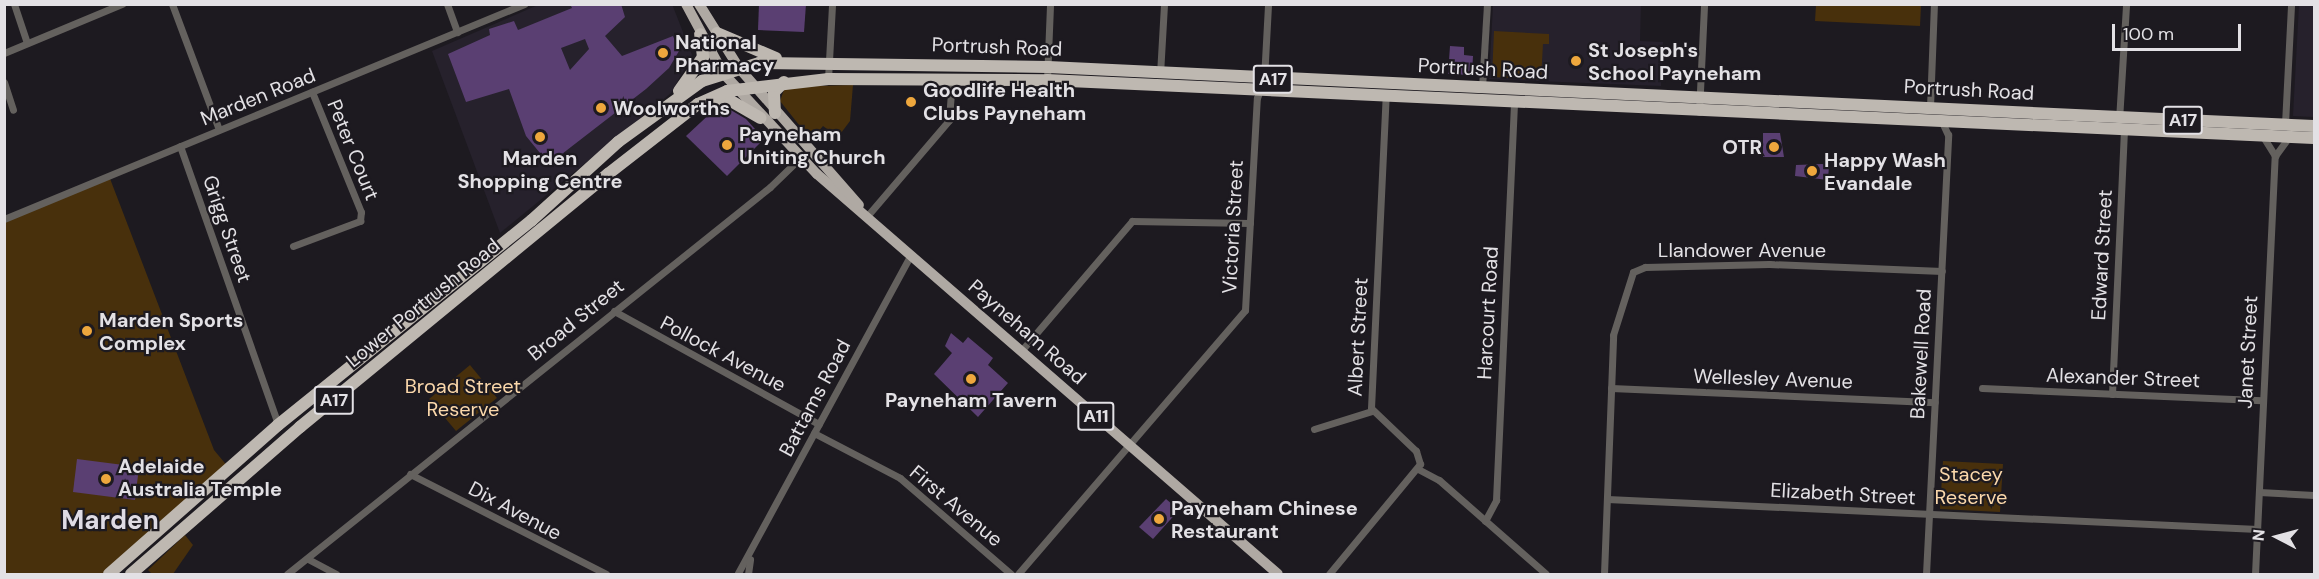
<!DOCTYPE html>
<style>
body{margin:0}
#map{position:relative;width:2319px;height:579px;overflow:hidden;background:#1d1a20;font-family:"DM Sans",sans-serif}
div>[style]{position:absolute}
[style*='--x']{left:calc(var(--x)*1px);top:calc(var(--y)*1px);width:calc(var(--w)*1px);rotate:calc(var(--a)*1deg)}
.built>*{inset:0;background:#26212c}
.green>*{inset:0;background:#48300c}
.building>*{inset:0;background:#5a3f72}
.minor>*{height:7px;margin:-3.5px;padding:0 3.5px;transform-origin:3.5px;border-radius:3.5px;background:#64615e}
.primary>*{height:10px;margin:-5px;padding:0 5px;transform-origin:5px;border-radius:5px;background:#afa9a3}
.trunk>*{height:12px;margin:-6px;padding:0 6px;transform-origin:6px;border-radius:6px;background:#beb8b1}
.dots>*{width:16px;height:16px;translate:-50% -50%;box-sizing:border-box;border:3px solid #1d1a20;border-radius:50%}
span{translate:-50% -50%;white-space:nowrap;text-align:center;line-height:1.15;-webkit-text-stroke:4.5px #1d1a20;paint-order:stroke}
.shield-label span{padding:2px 4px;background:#1d1a20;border:2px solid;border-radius:4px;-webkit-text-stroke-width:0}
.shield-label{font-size:18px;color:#e3e1e5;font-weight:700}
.poi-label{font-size:20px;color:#e3e1e5;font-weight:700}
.left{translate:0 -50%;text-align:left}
.right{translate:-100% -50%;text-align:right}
.street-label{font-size:20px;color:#e3e1e5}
.park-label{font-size:20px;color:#fbd8ab}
.district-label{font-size:26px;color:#dfdbe4;font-weight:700}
.frame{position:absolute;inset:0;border:6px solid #e3e1e5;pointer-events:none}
.north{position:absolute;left:2247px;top:507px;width:60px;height:60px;-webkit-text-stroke:4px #1d1a20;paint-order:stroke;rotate:276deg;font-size:16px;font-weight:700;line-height:24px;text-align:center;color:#e3e1e5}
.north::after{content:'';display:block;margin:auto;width:21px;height:27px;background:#e3e1e5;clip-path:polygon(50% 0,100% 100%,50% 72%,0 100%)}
.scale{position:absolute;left:2112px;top:24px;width:129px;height:27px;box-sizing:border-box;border:3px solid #e3e1e5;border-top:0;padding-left:8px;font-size:18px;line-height:21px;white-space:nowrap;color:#e3e1e5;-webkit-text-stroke:4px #1d1a20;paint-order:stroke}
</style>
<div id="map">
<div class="built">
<i style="clip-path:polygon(672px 4px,692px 55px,671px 93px,500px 233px,432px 51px,538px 5px)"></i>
<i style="clip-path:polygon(1493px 5px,1641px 5px,1640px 41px,1663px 42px,1661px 86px,1489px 79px)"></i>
<i style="clip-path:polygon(2299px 5px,2314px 5px,2314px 117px,2293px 116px)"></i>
</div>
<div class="green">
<i style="clip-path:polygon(1816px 5px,1921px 5px,1920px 26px,1815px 21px)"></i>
<i style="clip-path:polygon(1494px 31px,1549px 34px,1549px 44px,1543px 44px,1541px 80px,1492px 77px)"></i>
<i style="clip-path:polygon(853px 85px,850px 121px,838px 137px,823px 126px,811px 140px,780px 101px,785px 87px)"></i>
<i style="clip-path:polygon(109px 176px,214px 450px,229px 468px,109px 574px,5px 574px,5px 219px)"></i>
<i style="clip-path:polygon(470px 365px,497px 398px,456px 431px,429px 399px)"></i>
<i style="clip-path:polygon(1943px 461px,2003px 464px,2000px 512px,1940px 509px)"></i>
<i style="clip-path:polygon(185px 535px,193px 545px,173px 574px,152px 574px,148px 570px)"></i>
</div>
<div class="building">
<i style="clip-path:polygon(evenodd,570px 4px,621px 4px,625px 17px,605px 36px,622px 56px,673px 36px,679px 51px,669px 68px,646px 89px,549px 164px,526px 136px,509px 89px,466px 102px,448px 54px,490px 35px,489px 29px,514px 21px,518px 30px,572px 8px,570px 4px,585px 39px,589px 49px,570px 70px,561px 48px,585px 39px)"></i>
<i style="clip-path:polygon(759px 4px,806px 4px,804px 32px,758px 30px)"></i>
<i style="clip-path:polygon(1450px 46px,1464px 47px,1464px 55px,1473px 56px,1472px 75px,1448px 74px)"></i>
<i style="clip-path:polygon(715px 109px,729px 109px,746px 119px,764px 139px,727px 176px,686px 136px)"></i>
<i style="clip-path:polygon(1763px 133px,1780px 133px,1784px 157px,1763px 157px)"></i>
<i style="clip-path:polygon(1822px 164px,1829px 165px,1828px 180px,1795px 176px,1796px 165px)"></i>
<i style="clip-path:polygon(951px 333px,963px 343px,968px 337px,993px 358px,988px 365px,1008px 383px,978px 417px,934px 374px,952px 353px,945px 346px)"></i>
<i style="clip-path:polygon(77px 459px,139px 467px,135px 500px,73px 492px)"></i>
<i style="clip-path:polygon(1166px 499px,1179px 510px,1153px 539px,1139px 527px)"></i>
</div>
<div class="minor">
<i style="--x:14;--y:4;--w:41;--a:71.6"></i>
<i style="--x:172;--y:4;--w:134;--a:69.5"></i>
<i style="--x:447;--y:4;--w:30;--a:70"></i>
<i style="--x:4;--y:53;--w:128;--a:-22.6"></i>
<i style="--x:1160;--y:74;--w:70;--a:-86.7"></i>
<i style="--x:828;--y:79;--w:75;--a:-86.9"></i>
<i style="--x:1047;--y:80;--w:76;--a:-87.7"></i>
<i style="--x:4;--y:82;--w:29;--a:72"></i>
<i style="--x:1482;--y:88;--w:84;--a:-86.6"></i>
<i style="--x:1930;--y:107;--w:103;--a:-87.8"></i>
<i style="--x:1699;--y:112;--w:108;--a:-87.3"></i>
<i style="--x:2119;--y:120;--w:116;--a:-86.5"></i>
<i style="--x:2285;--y:124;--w:120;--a:-87.1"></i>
<i style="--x:2262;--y:135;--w:25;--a:58"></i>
<i style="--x:180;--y:146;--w:296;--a:70.6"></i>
<i style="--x:868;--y:215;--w:125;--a:-49.5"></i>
<i style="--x:949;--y:120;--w:42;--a:-85.9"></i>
<i style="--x:4;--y:219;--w:563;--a:-22.46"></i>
<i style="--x:293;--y:246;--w:72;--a:-20.5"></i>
<i style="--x:360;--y:221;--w:9;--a:-84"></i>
<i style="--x:361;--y:212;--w:130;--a:-112.2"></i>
<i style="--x:614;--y:311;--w:234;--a:28.9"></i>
<i style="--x:1021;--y:351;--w:171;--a:-49.5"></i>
<i style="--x:1132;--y:221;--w:118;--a:1"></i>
<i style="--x:1611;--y:388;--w:324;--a:2.5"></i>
<i style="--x:1982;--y:388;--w:280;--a:2.5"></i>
<i style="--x:2112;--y:394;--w:266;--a:-87.4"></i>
<i style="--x:1314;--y:429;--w:61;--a:-17.2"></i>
<i style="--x:814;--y:433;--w:97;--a:27.6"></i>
<i style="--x:900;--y:478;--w:147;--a:40.9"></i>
<i style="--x:1418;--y:469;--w:24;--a:28"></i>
<i style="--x:1439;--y:480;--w:142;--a:41.3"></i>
<i style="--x:410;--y:474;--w:220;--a:27"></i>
<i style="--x:2259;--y:492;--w:55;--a:3.1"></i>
<i style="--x:1607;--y:499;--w:651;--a:2.64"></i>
<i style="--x:1485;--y:521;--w:24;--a:-62"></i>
<i style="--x:1496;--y:500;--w:397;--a:-87.4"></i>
<i style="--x:308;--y:559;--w:32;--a:28"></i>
<i style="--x:738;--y:573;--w:362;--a:-61.5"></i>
<i style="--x:287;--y:574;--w:619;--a:-38.7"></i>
<i style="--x:770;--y:187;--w:42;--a:-44"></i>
<i style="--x:748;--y:574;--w:15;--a:-82"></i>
<i style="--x:1018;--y:574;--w:348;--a:-49.3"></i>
<i style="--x:1245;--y:310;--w:212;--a:-86.8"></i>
<i style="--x:1257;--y:98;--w:20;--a:-70"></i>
<i style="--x:1264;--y:79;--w:75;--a:-86.9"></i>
<i style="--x:1329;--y:574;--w:143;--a:-50.4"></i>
<i style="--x:1420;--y:464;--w:14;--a:-107"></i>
<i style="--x:1416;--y:451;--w:62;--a:-136.3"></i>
<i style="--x:1371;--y:408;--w:314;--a:-87.3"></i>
<i style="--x:1604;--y:574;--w:239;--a:-87.8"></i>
<i style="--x:1613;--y:335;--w:66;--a:-72.4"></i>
<i style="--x:1633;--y:272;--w:13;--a:-23"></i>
<i style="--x:1645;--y:267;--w:124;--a:-1.4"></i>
<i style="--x:1769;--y:264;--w:173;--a:2.3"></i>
<i style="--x:1926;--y:574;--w:440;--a:-87.1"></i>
<i style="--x:1948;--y:135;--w:14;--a:-115"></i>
<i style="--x:2255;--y:574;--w:418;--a:-87.3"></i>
<i style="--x:2275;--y:156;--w:24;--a:-54"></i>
</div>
<div class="primary">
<i style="--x:686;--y:4;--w:78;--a:61.8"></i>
<i style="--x:723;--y:73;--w:138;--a:47.1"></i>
<i style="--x:817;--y:174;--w:610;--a:40.95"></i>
<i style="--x:699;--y:4;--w:75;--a:58"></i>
<i style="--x:739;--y:68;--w:182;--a:48.8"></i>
</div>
<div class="trunk">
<i style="--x:717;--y:33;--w:64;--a:23"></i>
<i style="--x:679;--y:91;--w:42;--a:-54.8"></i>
<i style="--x:703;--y:57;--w:23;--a:-97"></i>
<i style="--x:713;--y:100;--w:18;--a:3"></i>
<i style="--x:731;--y:101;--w:34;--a:30"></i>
<i style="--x:775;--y:113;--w:21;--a:-93"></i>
<i style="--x:774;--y:92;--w:14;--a:-45"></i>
<i style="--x:109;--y:574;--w:225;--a:-41.4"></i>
<i style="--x:278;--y:425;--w:326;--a:-38.9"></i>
<i style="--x:532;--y:220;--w:116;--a:-42.2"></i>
<i style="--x:618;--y:142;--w:104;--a:-36"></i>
<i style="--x:702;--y:81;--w:60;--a:-17.5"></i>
<i style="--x:759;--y:63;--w:289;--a:0.8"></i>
<i style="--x:1048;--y:67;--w:1267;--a:2.67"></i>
<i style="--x:131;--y:574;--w:224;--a:-41"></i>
<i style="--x:300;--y:427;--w:399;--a:-39.4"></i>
<i style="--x:608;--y:174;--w:114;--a:-37.9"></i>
<i style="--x:698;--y:104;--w:32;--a:-24"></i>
<i style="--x:727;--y:91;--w:102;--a:-6.8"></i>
<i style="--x:828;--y:79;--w:219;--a:0.3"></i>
<i style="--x:1047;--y:80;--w:1268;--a:2.62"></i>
</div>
<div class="dots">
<i style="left:663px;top:53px;background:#eea73d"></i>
<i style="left:1576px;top:61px;background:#eea73d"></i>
<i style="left:911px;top:102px;background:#eea73d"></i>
<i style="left:601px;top:108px;background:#eea73d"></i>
<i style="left:540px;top:137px;background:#eea73d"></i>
<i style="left:727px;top:145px;background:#eea73d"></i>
<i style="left:1774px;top:147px;background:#eea73d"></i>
<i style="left:1812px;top:171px;background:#eea73d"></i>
<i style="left:87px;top:331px;background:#eea73d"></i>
<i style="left:971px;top:379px;background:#eea73d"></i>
<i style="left:106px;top:479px;background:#eea73d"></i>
<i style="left:1159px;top:519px;background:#eea73d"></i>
</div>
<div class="shield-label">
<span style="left:1273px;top:79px">A17</span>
<span style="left:2183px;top:120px">A17</span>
<span style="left:334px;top:400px">A17</span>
<span style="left:1096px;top:416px">A11</span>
</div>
<div class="poi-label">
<span class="left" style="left:675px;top:54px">National<br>Pharmacy</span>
<span class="left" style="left:1588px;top:62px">St Joseph's<br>School Payneham</span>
<span class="left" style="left:923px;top:102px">Goodlife Health<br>Clubs Payneham</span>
<span class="left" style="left:613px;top:108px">Woolworths</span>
<span class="left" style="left:739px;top:146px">Payneham<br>Uniting Church</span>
<span class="right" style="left:1762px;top:147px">OTR</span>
<span style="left:540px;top:170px">Marden<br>Shopping Centre</span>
<span class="left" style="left:1824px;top:172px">Happy Wash<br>Evandale</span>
<span class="left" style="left:99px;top:332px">Marden Sports<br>Complex</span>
<span style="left:971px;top:400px">Payneham Tavern</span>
<span class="left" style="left:118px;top:478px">Adelaide<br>Australia Temple</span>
<span class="left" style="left:1171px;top:520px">Payneham Chinese<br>Restaurant</span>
</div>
<div class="street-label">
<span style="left:997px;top:47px;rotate:2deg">Portrush Road</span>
<span style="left:1483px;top:69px;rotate:3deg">Portrush Road</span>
<span style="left:1969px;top:90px;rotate:3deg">Portrush Road</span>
<span style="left:258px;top:97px;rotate:-22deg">Marden Road</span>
<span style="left:353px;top:150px;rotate:68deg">Peter Court</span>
<span style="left:1233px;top:227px;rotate:-87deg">Victoria Street</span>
<span style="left:227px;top:229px;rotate:71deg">Grigg Street</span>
<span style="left:1742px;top:250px">Llandower Avenue</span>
<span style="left:2102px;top:255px;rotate:-87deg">Edward Street</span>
<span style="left:423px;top:303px;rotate:-39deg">Lower Portrush Road</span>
<span style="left:1488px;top:313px;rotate:-87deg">Harcourt Road</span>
<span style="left:576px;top:320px;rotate:-39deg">Broad Street</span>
<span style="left:1027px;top:332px;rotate:41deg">Payneham Road</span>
<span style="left:1358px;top:337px;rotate:-87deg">Albert Street</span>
<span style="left:2248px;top:352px;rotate:-87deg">Janet Street</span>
<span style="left:723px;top:354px;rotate:28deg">Pollock Avenue</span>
<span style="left:1921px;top:354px;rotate:-87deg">Bakewell Road</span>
<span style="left:2123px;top:378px;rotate:2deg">Alexander Street</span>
<span style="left:1773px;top:379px;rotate:2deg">Wellesley Avenue</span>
<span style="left:815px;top:398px;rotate:-62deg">Battams Road</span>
<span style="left:1843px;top:494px;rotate:3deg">Elizabeth Street</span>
<span style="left:956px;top:506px;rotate:40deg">First Avenue</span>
<span style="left:515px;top:511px;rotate:28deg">Dix Avenue</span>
</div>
<div class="park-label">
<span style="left:463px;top:398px">Broad Street<br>Reserve</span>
<span style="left:1971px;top:486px">Stacey<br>Reserve</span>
</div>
<div class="district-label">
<span style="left:110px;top:521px">Marden</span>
</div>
<div class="frame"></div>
<div class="north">N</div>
<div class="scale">100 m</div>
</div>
